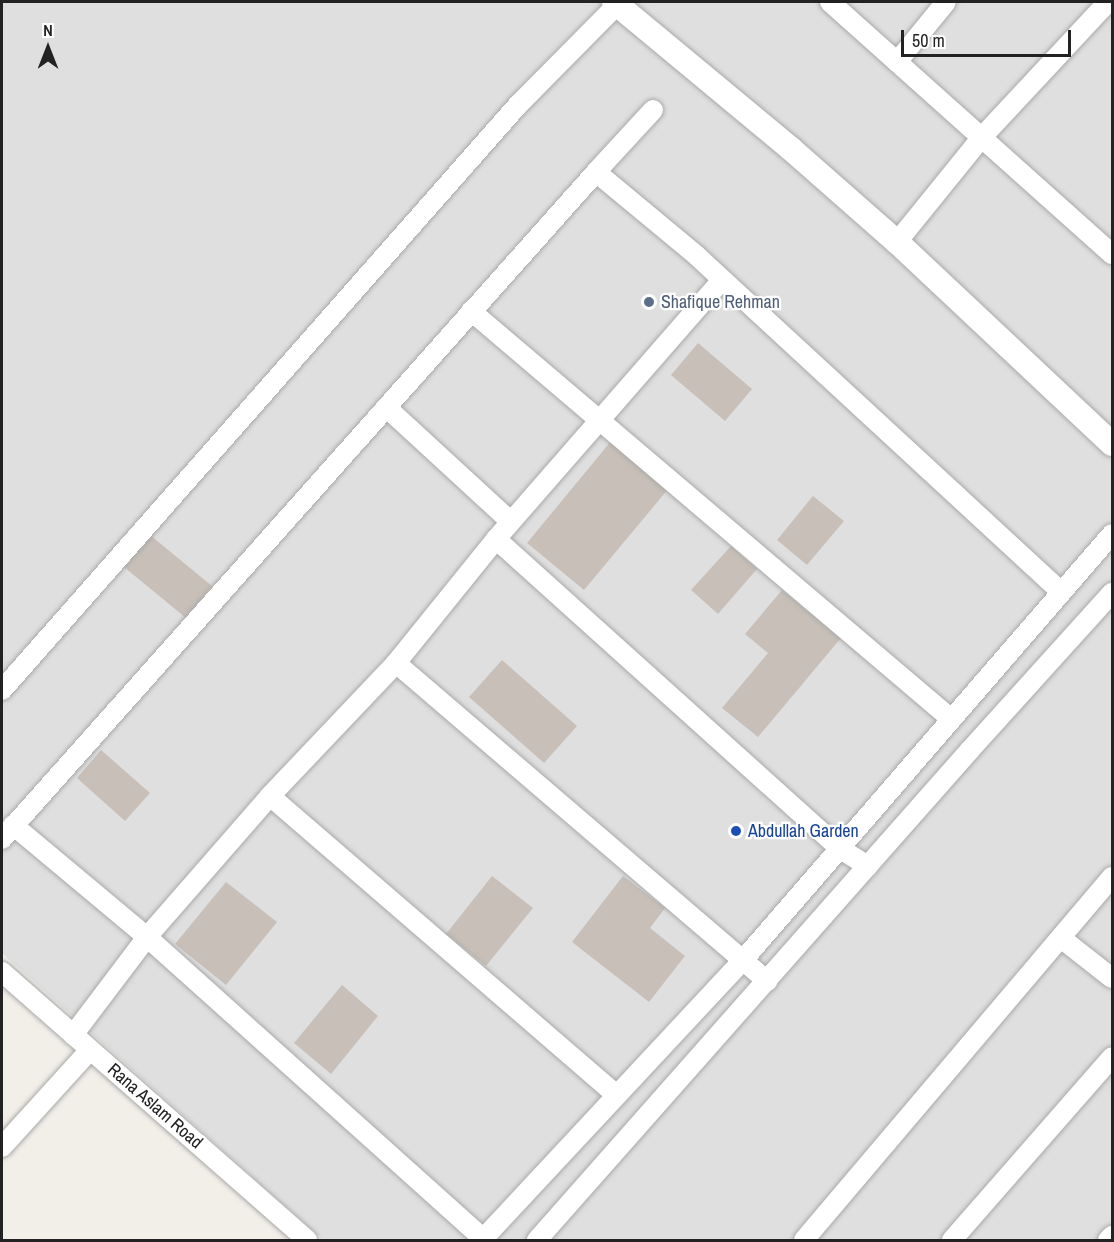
<!DOCTYPE html>
<style>
body{margin:0}
#map{position:relative;width:1114px;height:1242px;overflow:hidden;background:#f2efe9;font-family:"Archivo Narrow",sans-serif}
div>[style]{position:absolute}
[style*='--x']{left:calc(var(--x)*1px);top:calc(var(--y)*1px);width:calc(var(--w)*1px);rotate:calc(var(--a)*1deg)}
.residential>*{inset:0;background:#e0dfdf}
.building>*{inset:0;background:#c7bfb8}
.roads{filter:drop-shadow(0 0 2px #a9a9a9) drop-shadow(0 0 2px #a9a9a9)}
.minor>*{height:20px;margin:-10px;padding:0 10px;transform-origin:10px;border-radius:10px;background:#fff}
.tertiary>*{height:24px;margin:-12px;padding:0 12px;transform-origin:12px;border-radius:12px;background:#fff}
.dots>*{width:16px;height:16px;translate:-50% -50%;box-sizing:border-box;border:3px solid #fff;border-radius:50%}
span{translate:-50% -50%;white-space:nowrap;text-align:center;line-height:1.15;-webkit-text-stroke:4.5px #fff;paint-order:stroke}
.service-label{font-size:18px;color:#4e5e75}
.left{translate:0 -50%;text-align:left}
.transit-label{font-size:18px;color:#164399}
.street-label{font-size:18px;color:#222}
.frame{position:absolute;inset:0;border:3px solid #222;pointer-events:none}
.north{position:absolute;left:18px;top:18px;width:60px;height:60px;-webkit-text-stroke:4px #fff;paint-order:stroke;rotate:0deg;font-size:16px;font-weight:700;line-height:24px;text-align:center;color:#222}
.north::after{content:'';display:block;margin:auto;width:21px;height:27px;background:#222;clip-path:polygon(50% 0,100% 100%,50% 72%,0 100%)}
.scale{position:absolute;left:901px;top:30px;width:170px;height:27px;box-sizing:border-box;border:3px solid #222;border-top:0;padding-left:8px;font-size:18px;line-height:21px;white-space:nowrap;color:#222;-webkit-text-stroke:4px #fff;paint-order:stroke}
</style>
<div id="map">
<div class="residential">
<i style="clip-path:polygon(2px 2px,1112px 2px,1112px 1240px,323px 1240px,2px 953px)"></i>
</div>
<div class="building">
<i style="clip-path:polygon(698px 343px,752px 389px,725px 421px,671px 375px)"></i>
<i style="clip-path:polygon(612px 440px,669px 488px,584px 590px,527px 543px)"></i>
<i style="clip-path:polygon(813px 496px,844px 521px,807px 565px,777px 540px)"></i>
<i style="clip-path:polygon(150px 535px,212px 586px,186px 618px,124px 567px)"></i>
<i style="clip-path:polygon(731px 546px,757px 569px,718px 614px,691px 590px)"></i>
<i style="clip-path:polygon(782px 590px,841px 638px,758px 737px,722px 708px,768px 653px,745px 634px)"></i>
<i style="clip-path:polygon(502px 660px,577px 726px,544px 763px,469px 697px)"></i>
<i style="clip-path:polygon(101px 750px,150px 793px,125px 821px,77px 778px)"></i>
<i style="clip-path:polygon(492px 876px,533px 908px,486px 966px,446px 934px)"></i>
<i style="clip-path:polygon(623px 876px,665px 908px,650px 928px,685px 956px,649px 1002px,572px 942px)"></i>
<i style="clip-path:polygon(226px 882px,277px 922px,226px 985px,175px 944px)"></i>
<i style="clip-path:polygon(342px 985px,378px 1016px,331px 1074px,294px 1043px)"></i>
</div>
<div class="roads">
<div class="minor">
<i style="--x:830;--y:2;--w:378;--a:41.8"></i>
<i style="--x:897;--y:62;--w:77;--a:-50.8"></i>
<i style="--x:653;--y:110;--w:84;--a:132.6"></i>
<i style="--x:596;--y:172;--w:131;--a:39.7"></i>
<i style="--x:697;--y:256;--w:495;--a:42.7"></i>
<i style="--x:897;--y:242;--w:135;--a:-51"></i>
<i style="--x:982;--y:137;--w:185;--a:-47"></i>
<i style="--x:471;--y:311;--w:630;--a:40.36"></i>
<i style="--x:387;--y:408;--w:168;--a:42.6"></i>
<i style="--x:496;--y:539;--w:462;--a:42"></i>
<i style="--x:839;--y:848;--w:34;--a:32"></i>
<i style="--x:396;--y:663;--w:489;--a:40.6"></i>
<i style="--x:2;--y:690;--w:780;--a:-48.59"></i>
<i style="--x:518;--y:105;--w:145;--a:-45.3"></i>
<i style="--x:270;--y:796;--w:457;--a:40.8"></i>
<i style="--x:13;--y:825;--w:175;--a:39.9"></i>
<i style="--x:147;--y:937;--w:451;--a:41.9"></i>
<i style="--x:2;--y:839;--w:893;--a:-48.31"></i>
<i style="--x:1061;--y:938;--w:65;--a:38.1"></i>
<i style="--x:2;--y:972;--w:406;--a:41.3"></i>
<i style="--x:73;--y:1035;--w:123;--a:-52.9"></i>
<i style="--x:147;--y:937;--w:187;--a:-48.9"></i>
<i style="--x:270;--y:796;--w:183;--a:-46.5"></i>
<i style="--x:396;--y:663;--w:159;--a:-51.1"></i>
<i style="--x:496;--y:539;--w:342;--a:-48.9"></i>
<i style="--x:2;--y:1147;--w:131;--a:-47.8"></i>
<i style="--x:482;--y:1240;--w:384;--a:-47"></i>
<i style="--x:744;--y:959;--w:562;--a:-49.11"></i>
<i style="--x:537;--y:1240;--w:654;--a:-48.53"></i>
<i style="--x:970;--y:750;--w:212;--a:-47.9"></i>
<i style="--x:804;--y:1240;--w:476;--a:-49.7"></i>
<i style="--x:952;--y:1240;--w:243;--a:-48.8"></i>
<i style="--x:1108;--y:1240;--w:6;--a:-45"></i>
</div>
<div class="tertiary">
<i style="--x:614;--y:2;--w:230;--a:39.7"></i>
<i style="--x:791;--y:149;--w:141;--a:41.3"></i>
<i style="--x:897;--y:242;--w:295;--a:43.2"></i>
</div>
</div>
<div class="dots">
<i style="left:649px;top:302px;background:#5c6f8a"></i>
<i style="left:736px;top:831px;background:#1a4fb4"></i>
</div>
<div class="service-label">
<span class="left" style="left:661px;top:302px">Shafique Rehman</span>
</div>
<div class="transit-label">
<span class="left" style="left:748px;top:831px">Abdullah Garden</span>
</div>
<div class="street-label">
<span style="left:155px;top:1106px;rotate:41deg">Rana Aslam Road</span>
</div>
<div class="frame"></div>
<div class="north">N</div>
<div class="scale">50 m</div>
</div>
